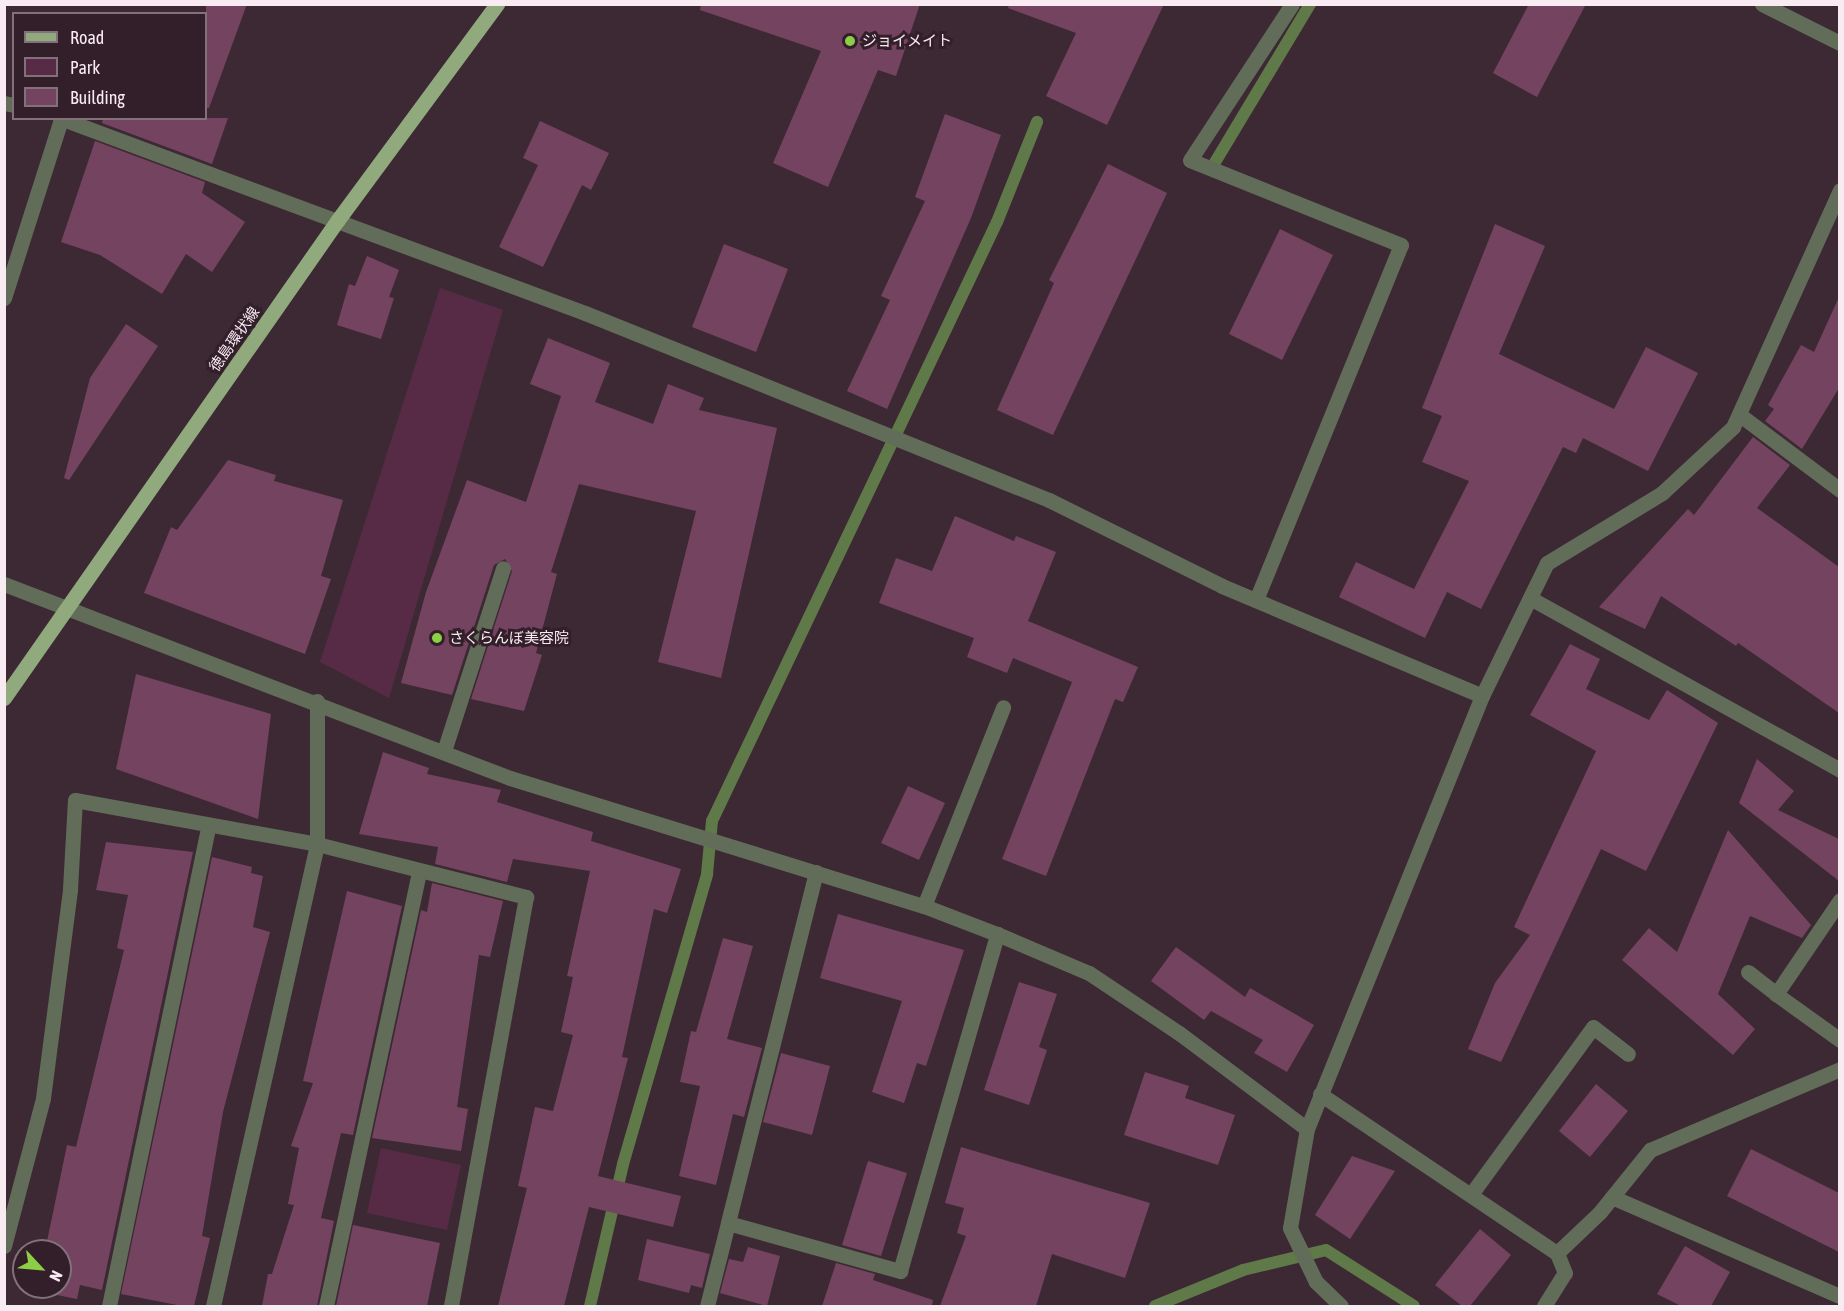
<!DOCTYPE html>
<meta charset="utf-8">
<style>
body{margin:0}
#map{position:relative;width:1844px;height:1311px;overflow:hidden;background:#3d2934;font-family:"Asap Condensed","Noto Sans JP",sans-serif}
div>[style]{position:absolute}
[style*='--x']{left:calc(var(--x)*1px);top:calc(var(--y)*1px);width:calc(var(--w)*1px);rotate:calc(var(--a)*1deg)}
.green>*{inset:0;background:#572b46}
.stream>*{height:12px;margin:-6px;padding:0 6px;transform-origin:6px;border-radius:6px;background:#5f7948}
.building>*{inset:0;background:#744360}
.minor>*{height:15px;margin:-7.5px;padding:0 7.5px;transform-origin:7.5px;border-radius:7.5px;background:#616d58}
.major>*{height:15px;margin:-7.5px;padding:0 7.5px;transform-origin:7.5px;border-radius:7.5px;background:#90a97d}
.dots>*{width:16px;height:16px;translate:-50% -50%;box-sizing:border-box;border:3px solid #321f2a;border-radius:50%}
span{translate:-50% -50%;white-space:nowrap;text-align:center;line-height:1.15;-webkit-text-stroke:6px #321f2a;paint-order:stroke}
.poi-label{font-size:15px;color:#f9ebf2}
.left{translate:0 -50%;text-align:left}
.street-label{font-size:15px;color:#f9ebf2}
.frame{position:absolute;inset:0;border:6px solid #f9ebf2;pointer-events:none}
.legend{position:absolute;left:12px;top:12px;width:195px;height:108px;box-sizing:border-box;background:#321f2a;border:2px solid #82717a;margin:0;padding:8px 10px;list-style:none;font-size:18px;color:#f9ebf2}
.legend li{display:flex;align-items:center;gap:12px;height:30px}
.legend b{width:30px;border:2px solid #82717a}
.north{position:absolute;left:12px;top:1239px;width:60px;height:60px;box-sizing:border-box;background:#321f2a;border:2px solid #82717a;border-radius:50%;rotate:116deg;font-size:16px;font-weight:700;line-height:24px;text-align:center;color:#f9ebf2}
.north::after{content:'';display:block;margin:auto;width:21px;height:27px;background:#8cce45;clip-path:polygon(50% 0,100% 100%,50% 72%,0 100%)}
</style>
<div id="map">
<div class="green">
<i style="clip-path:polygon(440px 288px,503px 310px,389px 698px,320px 662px)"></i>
<i style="clip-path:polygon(381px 1148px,461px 1165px,447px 1230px,367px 1213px)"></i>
</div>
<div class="stream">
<i style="--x:1214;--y:164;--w:187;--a:-59"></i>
<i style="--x:590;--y:1306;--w:146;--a:-76.9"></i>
<i style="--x:623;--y:1164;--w:302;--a:-73.8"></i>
<i style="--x:707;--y:874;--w:53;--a:-84.6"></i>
<i style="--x:712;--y:821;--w:663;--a:-64.56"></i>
<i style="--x:997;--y:222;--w:108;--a:-68.2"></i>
<i style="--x:1155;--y:1306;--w:95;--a:-22.2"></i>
<i style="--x:1243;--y:1270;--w:85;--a:-13.5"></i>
<i style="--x:1326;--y:1250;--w:104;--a:32.5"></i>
</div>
<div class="building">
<i style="clip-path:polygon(206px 4px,247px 4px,209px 108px,206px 108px)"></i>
<i style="clip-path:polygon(701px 4px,920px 4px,896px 76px,878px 70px,828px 187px,773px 163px,821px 51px,700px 10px)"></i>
<i style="clip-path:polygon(1009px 4px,1164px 4px,1107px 125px,1046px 96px,1076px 33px,1008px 8px)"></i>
<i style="clip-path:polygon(1529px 4px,1586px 4px,1537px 97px,1493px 73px)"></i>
<i style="clip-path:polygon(945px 114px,1001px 135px,971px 218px,887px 409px,847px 391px,890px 300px,881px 296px,925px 201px,915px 197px)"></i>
<i style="clip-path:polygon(103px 118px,228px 118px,212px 164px,102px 123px)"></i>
<i style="clip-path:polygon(540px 121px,609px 153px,591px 190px,582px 185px,543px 267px,499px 247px,538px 165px,523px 158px)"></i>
<i style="clip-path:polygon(95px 141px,205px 182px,202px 193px,245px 222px,212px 272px,186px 254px,162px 294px,100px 255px,61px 242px)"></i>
<i style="clip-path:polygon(1108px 164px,1167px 193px,1053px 435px,997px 410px,1054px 283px,1049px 280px)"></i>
<i style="clip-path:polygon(1495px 224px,1545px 246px,1499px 354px,1614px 409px,1646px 347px,1698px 373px,1648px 471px,1583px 438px,1576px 453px,1563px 447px,1481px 609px,1447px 592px,1425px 638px,1339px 597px,1356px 562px,1414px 589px,1469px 481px,1422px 462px,1442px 416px,1422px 408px)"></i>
<i style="clip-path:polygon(1280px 229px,1333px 255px,1282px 360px,1229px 334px)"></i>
<i style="clip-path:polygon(724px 244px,788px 269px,756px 352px,692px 327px)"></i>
<i style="clip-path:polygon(367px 256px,399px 270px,389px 297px,394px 298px,381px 339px,337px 325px,349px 284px,355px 286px)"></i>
<i style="clip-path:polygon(1839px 297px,1839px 388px,1802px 449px,1765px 421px,1774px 409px,1768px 405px,1801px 345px,1814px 352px)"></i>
<i style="clip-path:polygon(126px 324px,158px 346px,69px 480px,64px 478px,90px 378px)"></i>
<i style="clip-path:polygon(548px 338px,610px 363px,595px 402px,653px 424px,668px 384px,704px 398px,699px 410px,777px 428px,721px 678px,658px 662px,696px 511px,579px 484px,551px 572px,557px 574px,536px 653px,542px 655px,524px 711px,471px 699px,512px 571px,505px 559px,494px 565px,452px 695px,401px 683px,426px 592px,467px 480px,526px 502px,561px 396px,530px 384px)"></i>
<i style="clip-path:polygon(1753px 437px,1790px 465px,1757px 508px,1839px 567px,1839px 713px,1738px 643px,1736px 646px,1661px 596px,1645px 629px,1599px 607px,1688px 509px,1694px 515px)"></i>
<i style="clip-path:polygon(228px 460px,276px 475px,274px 481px,343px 500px,321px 576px,331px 579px,305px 654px,144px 593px,171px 527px,177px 530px)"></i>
<i style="clip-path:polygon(955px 516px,1014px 541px,1016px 536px,1056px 552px,1028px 621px,1138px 667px,1123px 702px,1115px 699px,1046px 876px,1002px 859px,1072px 682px,1013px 658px,1007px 673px,967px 657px,974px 638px,879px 603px,896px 558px,932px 571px)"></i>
<i style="clip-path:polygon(1570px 644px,1600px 659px,1586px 689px,1649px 720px,1667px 690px,1718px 723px,1646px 871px,1601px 849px,1501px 1062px,1468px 1049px,1495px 983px,1530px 935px,1514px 927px,1596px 751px,1530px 715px)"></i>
<i style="clip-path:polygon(136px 674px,271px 714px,258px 819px,116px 769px)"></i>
<i style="clip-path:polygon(383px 752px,429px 768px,427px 774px,501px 790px,497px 802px,593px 832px,591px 841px,681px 869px,667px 913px,654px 909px,622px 1057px,628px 1058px,598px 1176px,681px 1196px,673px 1227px,589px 1207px,564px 1306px,498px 1306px,527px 1188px,518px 1186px,535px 1107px,553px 1111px,573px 1035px,561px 1032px,573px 977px,567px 976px,590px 871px,513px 859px,507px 882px,435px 864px,438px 847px,359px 834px)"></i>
<i style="clip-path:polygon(1757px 759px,1794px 791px,1778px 810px,1839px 839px,1839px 881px,1739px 803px)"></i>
<i style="clip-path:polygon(908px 786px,945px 803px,919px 860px,881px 843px)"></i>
<i style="clip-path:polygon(1728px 830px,1811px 925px,1802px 938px,1750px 916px,1718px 994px,1755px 1029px,1733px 1055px,1622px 960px,1649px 928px,1677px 952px)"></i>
<i style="clip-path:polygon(106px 842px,193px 852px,102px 1290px,80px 1285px,77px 1299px,37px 1291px,38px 1287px,60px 1287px,60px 1251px,45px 1251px,67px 1145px,76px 1147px,124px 950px,117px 948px,128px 895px,96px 890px)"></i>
<i style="clip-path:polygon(212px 857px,252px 867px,251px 873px,263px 876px,253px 927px,270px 932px,223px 1112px,202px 1236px,210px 1238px,194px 1306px,182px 1306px,121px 1294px)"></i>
<i style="clip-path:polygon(432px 883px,503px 901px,490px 957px,479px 955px,457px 1107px,468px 1109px,461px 1151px,372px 1138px,421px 910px,427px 912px)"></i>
<i style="clip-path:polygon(347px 891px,402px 906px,353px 1135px,341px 1133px,321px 1218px,334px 1221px,317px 1306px,262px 1306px,268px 1274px,272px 1274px,294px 1205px,288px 1204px,299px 1148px,291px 1146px,313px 1083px,303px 1081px)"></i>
<i style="clip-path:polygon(838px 914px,964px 950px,926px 1066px,917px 1063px,904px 1103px,872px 1092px,902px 1001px,820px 978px)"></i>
<i style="clip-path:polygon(723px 938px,753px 946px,727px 1039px,762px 1048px,744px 1117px,733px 1114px,716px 1185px,679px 1176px,700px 1086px,680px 1082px,691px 1031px,696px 1032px)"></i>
<i style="clip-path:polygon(1176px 947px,1245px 997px,1250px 988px,1314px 1025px,1287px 1072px,1254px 1053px,1263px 1040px,1211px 1011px,1204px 1020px,1151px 981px)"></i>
<i style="clip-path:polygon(1019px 982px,1057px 994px,1039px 1047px,1047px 1050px,1029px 1105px,984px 1090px)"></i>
<i style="clip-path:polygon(781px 1053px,830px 1066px,812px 1135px,763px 1122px)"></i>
<i style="clip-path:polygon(1145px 1072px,1189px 1086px,1185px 1098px,1235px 1115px,1218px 1165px,1124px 1135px)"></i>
<i style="clip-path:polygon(1596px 1084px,1628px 1111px,1590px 1157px,1559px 1131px)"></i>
<i style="clip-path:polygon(961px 1147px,1150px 1203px,1125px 1278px,1052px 1254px,1036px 1306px,940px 1306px,966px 1236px,957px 1233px,964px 1208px,945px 1203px)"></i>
<i style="clip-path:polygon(1751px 1149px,1839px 1193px,1839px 1252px,1727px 1196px)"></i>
<i style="clip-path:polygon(1352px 1156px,1395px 1171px,1350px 1239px,1315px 1215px)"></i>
<i style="clip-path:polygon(868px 1161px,907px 1173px,881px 1256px,842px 1245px)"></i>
<i style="clip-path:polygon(353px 1225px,440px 1243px,427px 1306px,336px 1306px)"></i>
<i style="clip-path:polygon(1480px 1229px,1511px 1255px,1470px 1306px,1462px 1306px,1435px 1285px)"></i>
<i style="clip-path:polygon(647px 1239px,710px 1254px,702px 1288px,691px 1285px,689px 1293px,638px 1280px)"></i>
<i style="clip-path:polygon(1685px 1246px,1730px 1272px,1711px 1306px,1681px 1306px,1657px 1294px)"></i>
<i style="clip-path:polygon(748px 1247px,780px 1256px,767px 1306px,720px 1293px,729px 1259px,743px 1262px)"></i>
<i style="clip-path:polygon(836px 1263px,875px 1274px,873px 1280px,933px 1300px,932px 1306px,822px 1306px)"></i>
</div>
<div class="minor">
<i style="--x:1762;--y:4;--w:87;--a:26.6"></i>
<i style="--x:4;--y:103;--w:10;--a:11"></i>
<i style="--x:60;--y:118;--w:560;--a:20.38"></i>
<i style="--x:585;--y:313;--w:500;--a:21.95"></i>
<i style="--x:1049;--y:500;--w:193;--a:26.4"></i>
<i style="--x:1222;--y:586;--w:282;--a:22.9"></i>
<i style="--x:4;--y:298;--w:188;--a:-72.3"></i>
<i style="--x:1740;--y:415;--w:125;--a:36.9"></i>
<i style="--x:4;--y:584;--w:542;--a:20.98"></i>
<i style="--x:510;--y:778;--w:433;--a:17.2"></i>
<i style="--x:924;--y:906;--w:78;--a:21"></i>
<i style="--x:997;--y:934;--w:100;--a:23"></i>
<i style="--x:1089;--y:973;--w:108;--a:33.7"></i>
<i style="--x:1179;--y:1033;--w:160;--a:36.9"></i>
<i style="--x:1530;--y:598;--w:355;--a:29"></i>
<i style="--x:1256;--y:600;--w:383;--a:-67.8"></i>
<i style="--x:1401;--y:245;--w:227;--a:-158.1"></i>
<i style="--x:1190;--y:160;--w:186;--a:-56.8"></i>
<i style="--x:444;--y:751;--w:192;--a:-72.1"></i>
<i style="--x:816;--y:872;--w:362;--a:104.1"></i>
<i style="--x:728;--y:1223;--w:179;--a:15.6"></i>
<i style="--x:900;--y:1271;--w:351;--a:-73.9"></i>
<i style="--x:1840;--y:900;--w:114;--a:124.2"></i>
<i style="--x:1776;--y:994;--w:79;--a:35.7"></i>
<i style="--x:924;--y:906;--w:214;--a:-68.3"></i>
<i style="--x:1748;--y:972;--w:36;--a:38"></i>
<i style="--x:1320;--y:1094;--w:285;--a:33.9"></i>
<i style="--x:1472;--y:1193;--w:205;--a:-53.9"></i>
<i style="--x:1593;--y:1027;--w:44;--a:37.6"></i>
<i style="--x:1612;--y:1197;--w:249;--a:23.5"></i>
<i style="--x:4;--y:1246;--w:153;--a:-75.2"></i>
<i style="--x:43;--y:1098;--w:211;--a:-82.6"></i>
<i style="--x:70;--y:889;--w:89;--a:-86.8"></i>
<i style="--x:75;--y:800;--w:246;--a:10.3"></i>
<i style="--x:317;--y:844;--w:216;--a:14.2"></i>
<i style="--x:526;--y:897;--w:416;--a:100.4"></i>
<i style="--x:109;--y:1306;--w:491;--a:-78.3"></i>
<i style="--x:213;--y:1306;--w:474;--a:-77.3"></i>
<i style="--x:317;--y:844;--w:143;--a:-90"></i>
<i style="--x:326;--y:1306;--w:444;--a:-77.9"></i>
<i style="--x:707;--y:1306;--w:86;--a:-75.8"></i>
<i style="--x:1341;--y:1306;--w:35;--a:-136"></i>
<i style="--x:1316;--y:1282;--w:60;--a:-115.7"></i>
<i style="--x:1290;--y:1228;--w:100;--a:-80.3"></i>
<i style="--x:1307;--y:1129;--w:467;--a:-68"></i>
<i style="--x:1482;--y:696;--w:148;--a:-64"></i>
<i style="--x:1547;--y:563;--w:135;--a:-31.3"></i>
<i style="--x:1662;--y:493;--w:97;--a:-42.9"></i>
<i style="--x:1733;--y:427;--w:260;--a:-65.7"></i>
<i style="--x:1544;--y:1306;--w:39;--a:-58"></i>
<i style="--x:1565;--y:1273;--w:22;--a:-112"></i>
<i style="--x:1557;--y:1253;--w:59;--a:-43.6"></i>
<i style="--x:1600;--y:1212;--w:80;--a:-51.1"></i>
<i style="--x:1650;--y:1150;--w:207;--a:-23.1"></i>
</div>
<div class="major">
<i style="--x:4;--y:698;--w:582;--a:-55.08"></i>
<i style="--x:337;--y:221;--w:270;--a:-53.6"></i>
</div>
<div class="dots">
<i style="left:850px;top:41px;background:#8cce45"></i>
<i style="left:437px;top:638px;background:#8cce45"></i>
</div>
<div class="poi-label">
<span class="left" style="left:862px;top:41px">ジョイメイト</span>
<span class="left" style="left:449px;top:638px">さくらんぼ美容院</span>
</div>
<div class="street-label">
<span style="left:234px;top:339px;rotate:-55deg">徳島環状線</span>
</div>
<div class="frame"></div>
<ul class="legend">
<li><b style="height:8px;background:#90a97d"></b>Road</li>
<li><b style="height:16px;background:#572b46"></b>Park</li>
<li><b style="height:16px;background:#744360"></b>Building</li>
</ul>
<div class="north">N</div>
</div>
